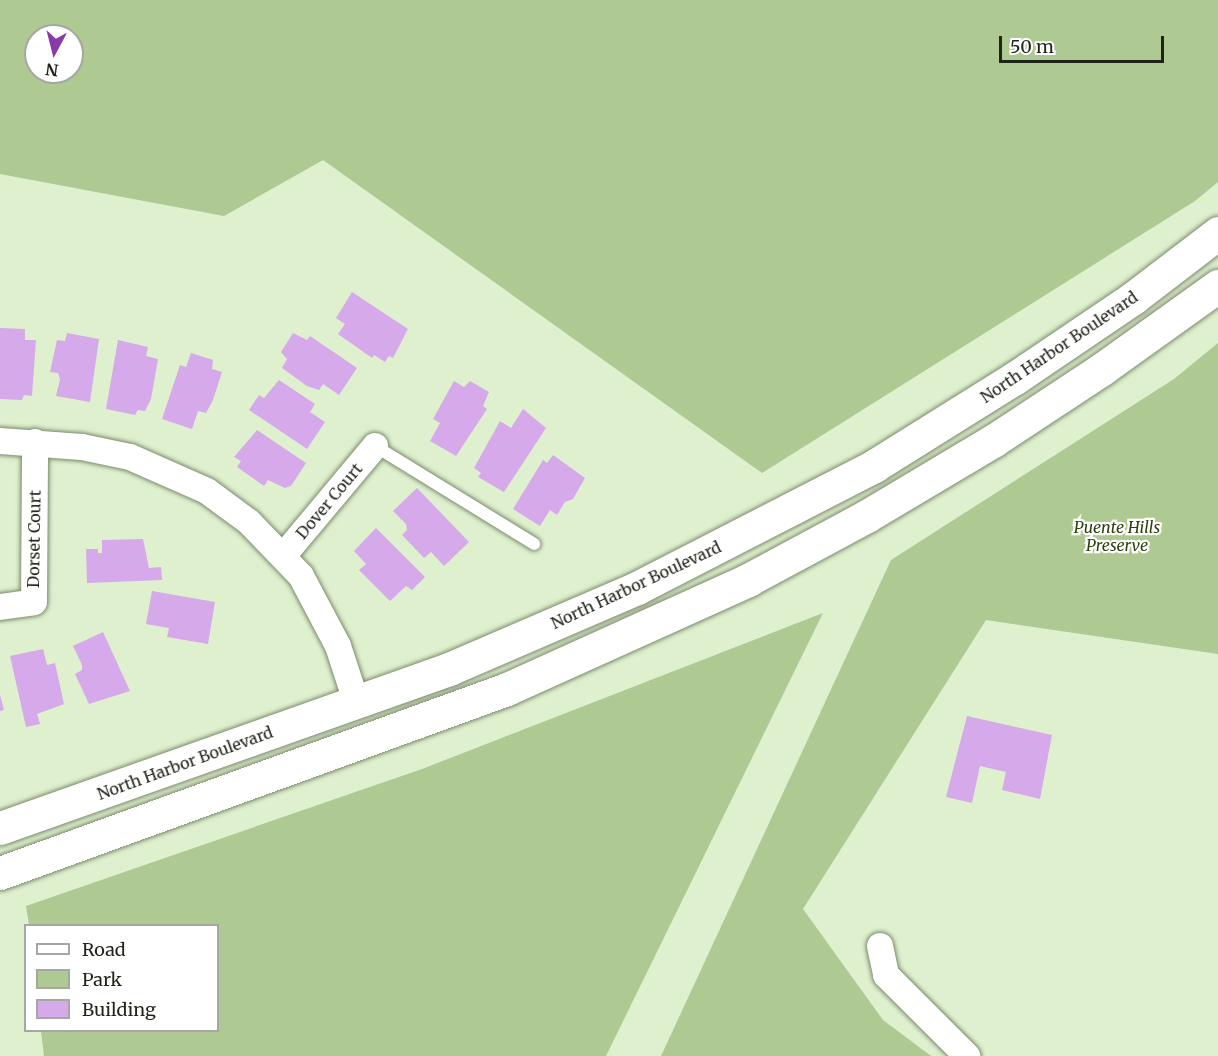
<!DOCTYPE html>
<style>
body{margin:0}
#map{position:relative;width:1218px;height:1056px;overflow:hidden;background:#dff0ce;font-family:Merriweather,serif}
div>[style]{position:absolute}
[style*='--x']{left:calc(var(--x)*1px);top:calc(var(--y)*1px);width:calc(var(--w)*1px);rotate:calc(var(--a)*1deg)}
.green>*{inset:0;background:#aec992}
.building>*{inset:0;background:#d6a9ea}
.roads{filter:drop-shadow(0 0 2px #7b8a6c) drop-shadow(0 0 2px #7b8a6c)}
.lane>*{height:12px;margin:-6px;padding:0 6px;transform-origin:6px;border-radius:6px;background:#fff}
.street>*{height:26px;margin:-13px;padding:0 13px;transform-origin:13px;border-radius:13px;background:#fff}
.primary>*{height:33px;margin:-16.5px;padding:0 16.5px;transform-origin:16.5px;border-radius:16.5px;background:#fff}
span{translate:-50% -50%;white-space:nowrap;text-align:center;line-height:1.15;-webkit-text-stroke:4.5px #fff;paint-order:stroke}
.street-label{font-size:16px;color:#1e2418}
.park-label{font-size:16px;color:#2c410e;font-style:italic}
.legend{position:absolute;left:24px;top:924px;width:195px;height:108px;box-sizing:border-box;background:#fff;border:2px solid #a5a7a3;margin:0;padding:8px 10px;list-style:none;font-size:18px;color:#1e2418}
.legend li{display:flex;align-items:center;gap:12px;height:30px}
.legend b{width:30px;border:2px solid #a5a7a3}
.north{position:absolute;left:24px;top:24px;width:60px;height:60px;box-sizing:border-box;background:#fff;border:2px solid #a5a7a3;border-radius:50%;rotate:187deg;font-size:16px;font-weight:700;line-height:24px;text-align:center;color:#1e2418}
.north::after{content:'';display:block;margin:auto;width:21px;height:27px;background:#8a39a9;clip-path:polygon(50% 0,100% 100%,50% 72%,0 100%)}
.scale{position:absolute;left:999px;top:36px;width:165px;height:27px;box-sizing:border-box;border:3px solid #1e2418;border-top:0;padding-left:8px;font-size:18px;line-height:21px;white-space:nowrap;color:#1e2418;-webkit-text-stroke:4px #fff;paint-order:stroke}
</style>
<div id="map">
<div class="green">
<i style="clip-path:polygon(evenodd,0 0,1218px 0,1218px 182px,1195px 201px,762px 473px,323px 160px,224px 216px,0 174px,0 0,36px 36px,72px 36px,72px 72px,36px 72px,36px 36px)"></i>
<i style="clip-path:polygon(1218px 343px,1218px 654px,986px 620px,803px 909px,883px 1020px,931px 1056px,661px 1056px,891px 560px,1174px 379px)"></i>
<i style="clip-path:polygon(823px 613px,606px 1056px,44px 1056px,41px 1031px,218px 1030px,218px 926px,29px 925px,26px 906px,422px 769px)"></i>
</div>
<div class="building">
<i style="clip-path:polygon(352px 292px,408px 329px,393px 358px,389px 356px,385px 362px,374px 355px,372px 358px,338px 334px,345px 324px,336px 318px)"></i>
<i style="clip-path:polygon(0 328px,25px 329px,25px 340px,36px 340px,32px 396px,24px 395px,22px 400px,0 399px)"></i>
<i style="clip-path:polygon(67px 333px,99px 339px,90px 402px,56px 396px,60px 379px,58px 373px,50px 372px,57px 340px,65px 341px)"></i>
<i style="clip-path:polygon(293px 333px,307px 340px,310px 336px,357px 368px,339px 395px,323px 384px,319px 390px,307px 386px,282px 368px,287px 359px,281px 352px)"></i>
<i style="clip-path:polygon(118px 340px,148px 347px,146px 356px,158px 359px,151px 399px,145px 411px,138px 410px,135px 415px,106px 409px)"></i>
<i style="clip-path:polygon(191px 353px,213px 360px,212px 369px,222px 372px,213px 400px,206px 413px,198px 411px,192px 429px,162px 419px,180px 365px,186px 367px)"></i>
<i style="clip-path:polygon(279px 380px,315px 404px,310px 412px,325px 422px,307px 449px,249px 410px,259px 395px,264px 398px)"></i>
<i style="clip-path:polygon(454px 381px,464px 387px,470px 381px,489px 392px,483px 406px,487px 409px,456px 456px,430px 441px,440px 423px,433px 419px)"></i>
<i style="clip-path:polygon(523px 409px,546px 428px,504px 492px,478px 477px,481px 473px,474px 468px,500px 421px,511px 428px)"></i>
<i style="clip-path:polygon(257px 430px,306px 463px,291px 486px,285px 488px,268px 480px,264px 486px,237px 467px,241px 461px,234px 457px)"></i>
<i style="clip-path:polygon(553px 455px,585px 478px,573px 499px,565px 502px,557px 515px,550px 510px,540px 526px,513px 509px,543px 460px,547px 463px)"></i>
<i style="clip-path:polygon(417px 488px,469px 542px,444px 566px,431px 552px,424px 558px,402px 535px,407px 530px,406px 524px,393px 511px)"></i>
<i style="clip-path:polygon(376px 528px,425px 577px,412px 590px,406px 586px,390px 601px,359px 570px,366px 564px,354px 551px)"></i>
<i style="clip-path:polygon(143px 539px,149px 568px,161px 567px,162px 580px,87px 583px,86px 549px,98px 549px,98px 553px,102px 553px,102px 540px)"></i>
<i style="clip-path:polygon(152px 591px,215px 602px,208px 644px,167px 637px,169px 628px,146px 624px)"></i>
<i style="clip-path:polygon(103px 632px,130px 691px,89px 704px,75px 674px,82px 670px,82px 665px,73px 646px)"></i>
<i style="clip-path:polygon(43px 649px,47px 665px,55px 663px,64px 704px,37px 714px,40px 724px,26px 727px,10px 656px)"></i>
<i style="clip-path:polygon(0 695px,4px 710px,0 711px)"></i>
<i style="clip-path:polygon(967px 716px,1052px 735px,1040px 799px,1002px 790px,1006px 772px,980px 766px,972px 803px,946px 797px)"></i>
</div>
<div class="roads">
<div class="lane">
<i style="--x:375;--y:446;--w:187;--a:31.6"></i>
</div>
<div class="street">
<i style="--x:0;--y:441;--w:82;--a:4.2"></i>
<i style="--x:82;--y:447;--w:49;--a:11.8"></i>
<i style="--x:130;--y:457;--w:84;--a:23.8"></i>
<i style="--x:207;--y:491;--w:52;--a:36.4"></i>
<i style="--x:249;--y:522;--w:75;--a:46.1"></i>
<i style="--x:301;--y:576;--w:79;--a:62.1"></i>
<i style="--x:338;--y:646;--w:58;--a:71.9"></i>
<i style="--x:284;--y:555;--w:142;--a:-50.1"></i>
<i style="--x:0;--y:607;--w:34;--a:-8"></i>
<i style="--x:34;--y:602;--w:160;--a:-89.6"></i>
<i style="--x:880;--y:946;--w:30;--a:78"></i>
<i style="--x:886;--y:975;--w:115;--a:45"></i>
</div>
<div class="primary">
<i style="--x:0;--y:828;--w:476;--a:-19.5"></i>
<i style="--x:449;--y:669;--w:205;--a:-23.3"></i>
<i style="--x:637;--y:588;--w:267;--a:-27.2"></i>
<i style="--x:874;--y:466;--w:166;--a:-32"></i>
<i style="--x:1015;--y:378;--w:143;--a:-34.1"></i>
<i style="--x:1133;--y:298;--w:107;--a:-37.4"></i>
<i style="--x:0;--y:873;--w:539;--a:-19.95"></i>
<i style="--x:507;--y:689;--w:265;--a:-24.3"></i>
<i style="--x:748;--y:580;--w:135;--a:-28.3"></i>
<i style="--x:867;--y:516;--w:147;--a:-30.8"></i>
<i style="--x:993;--y:441;--w:131;--a:-33.4"></i>
<i style="--x:1102;--y:369;--w:143;--a:-35.6"></i>
</div>
</div>
<div class="street-label">
<span style="left:1059px;top:347px;rotate:-34deg">North Harbor Boulevard</span>
<span style="left:329px;top:501px;rotate:-50deg">Dover Court</span>
<span style="left:34px;top:539px;rotate:-89deg">Dorset Court</span>
<span style="left:636px;top:585px;rotate:-25deg">North Harbor Boulevard</span>
<span style="left:185px;top:763px;rotate:-20deg">North Harbor Boulevard</span>
</div>
<div class="park-label">
<span style="left:1117px;top:536px">Puente Hills<br>Preserve</span>
</div>
<ul class="legend">
<li><b style="height:8px;background:#fff"></b>Road</li>
<li><b style="height:16px;background:#aec992"></b>Park</li>
<li><b style="height:16px;background:#d6a9ea"></b>Building</li>
</ul>
<div class="north">N</div>
<div class="scale">50 m</div>
</div>
